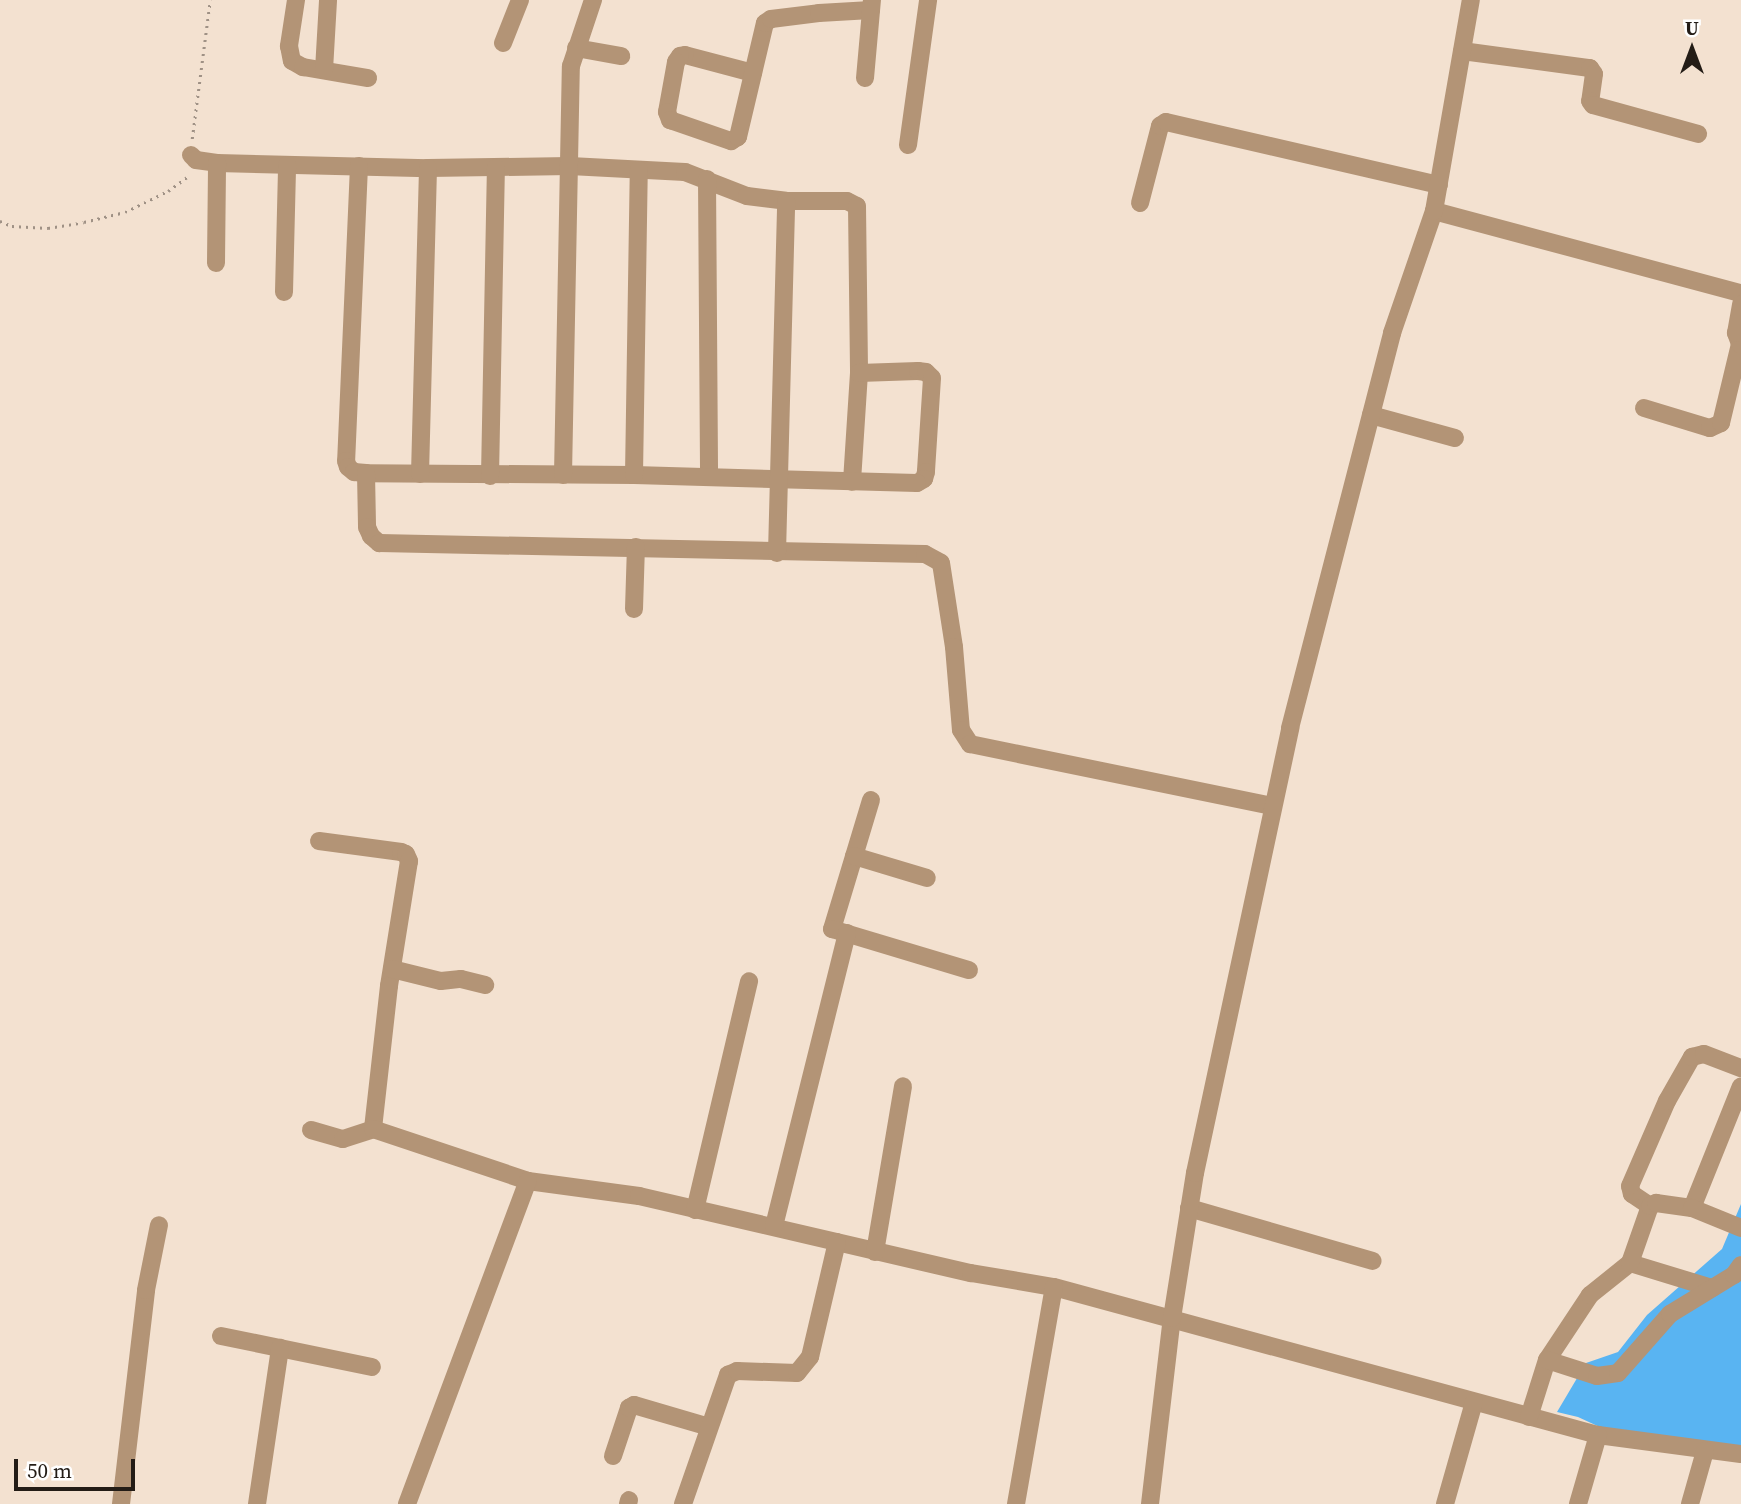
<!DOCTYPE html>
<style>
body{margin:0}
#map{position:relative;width:1741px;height:1504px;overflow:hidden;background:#f3e1d0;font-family:"Source Serif 4",serif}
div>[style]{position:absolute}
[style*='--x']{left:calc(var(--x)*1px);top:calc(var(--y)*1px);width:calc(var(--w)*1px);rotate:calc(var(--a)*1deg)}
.water>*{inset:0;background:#59b4f2}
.path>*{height:2.5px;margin-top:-1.25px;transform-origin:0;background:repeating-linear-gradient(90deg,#9f9185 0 2px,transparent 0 7px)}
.street>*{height:18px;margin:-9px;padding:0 9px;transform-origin:9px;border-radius:9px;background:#b39476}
span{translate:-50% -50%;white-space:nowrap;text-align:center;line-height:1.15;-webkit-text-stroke:7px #fff;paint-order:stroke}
.north{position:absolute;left:1657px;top:14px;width:70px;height:70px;-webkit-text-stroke:5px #fff;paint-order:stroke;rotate:0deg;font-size:19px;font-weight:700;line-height:28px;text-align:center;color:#231c16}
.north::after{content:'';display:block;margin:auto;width:24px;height:32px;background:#231c16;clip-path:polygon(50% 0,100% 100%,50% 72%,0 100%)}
.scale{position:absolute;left:14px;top:1459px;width:121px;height:32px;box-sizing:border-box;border:4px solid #231c16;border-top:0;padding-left:9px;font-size:21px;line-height:24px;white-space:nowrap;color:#231c16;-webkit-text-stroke:5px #fff;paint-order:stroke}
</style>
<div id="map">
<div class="water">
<i style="clip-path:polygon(1741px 1204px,1741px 1455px,1628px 1440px,1578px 1417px,1557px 1412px,1586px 1363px,1618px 1352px,1647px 1315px,1722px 1249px)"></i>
</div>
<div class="path">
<i style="--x:192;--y:139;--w:140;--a:-82.6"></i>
<i style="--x:0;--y:221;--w:13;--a:23"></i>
<i style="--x:12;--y:226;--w:36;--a:3"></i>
<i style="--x:48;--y:228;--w:36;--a:-9"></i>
<i style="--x:84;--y:222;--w:42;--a:-13.7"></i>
<i style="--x:125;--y:212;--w:48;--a:-26"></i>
<i style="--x:168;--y:191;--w:27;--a:-36"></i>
</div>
<div class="street">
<i style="--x:296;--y:0;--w:47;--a:98.7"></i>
<i style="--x:289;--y:46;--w:15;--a:79"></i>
<i style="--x:292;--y:61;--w:13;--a:29"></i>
<i style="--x:303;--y:67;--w:66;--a:9.6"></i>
<i style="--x:503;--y:43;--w:46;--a:-68.4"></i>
<i style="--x:576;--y:48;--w:46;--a:10.1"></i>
<i style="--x:1462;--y:51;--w:129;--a:7.6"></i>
<i style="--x:1590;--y:68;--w:7;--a:56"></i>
<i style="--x:1594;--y:74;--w:27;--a:98"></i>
<i style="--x:1590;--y:101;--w:5;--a:53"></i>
<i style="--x:1593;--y:105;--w:109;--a:15.4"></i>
<i style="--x:324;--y:70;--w:70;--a:-86.7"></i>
<i style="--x:753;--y:73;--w:70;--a:-165.2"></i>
<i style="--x:685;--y:55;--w:5;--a:169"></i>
<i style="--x:680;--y:56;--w:7;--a:124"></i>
<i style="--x:676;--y:62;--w:51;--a:100.2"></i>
<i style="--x:667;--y:112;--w:9;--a:69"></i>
<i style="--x:670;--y:120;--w:65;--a:19"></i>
<i style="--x:731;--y:141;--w:8;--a:-30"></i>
<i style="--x:738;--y:137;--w:117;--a:-76.7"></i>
<i style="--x:765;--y:23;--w:7;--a:-34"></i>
<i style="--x:771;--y:19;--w:48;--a:-7.1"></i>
<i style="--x:819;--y:13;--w:52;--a:-3.3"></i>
<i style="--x:865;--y:78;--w:78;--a:-84.9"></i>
<i style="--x:908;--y:145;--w:146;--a:-82.1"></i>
<i style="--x:191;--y:155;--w:7;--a:45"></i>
<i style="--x:196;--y:160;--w:21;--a:8"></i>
<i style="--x:217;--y:163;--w:211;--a:1.4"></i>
<i style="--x:428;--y:168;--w:142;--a:-0.8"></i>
<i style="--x:570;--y:166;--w:115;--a:3"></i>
<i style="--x:685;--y:172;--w:66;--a:21.2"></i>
<i style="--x:747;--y:196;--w:39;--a:7"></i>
<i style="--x:786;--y:201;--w:61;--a:0"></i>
<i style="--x:847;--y:201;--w:11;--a:27"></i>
<i style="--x:857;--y:206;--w:167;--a:89.3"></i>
<i style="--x:859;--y:373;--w:109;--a:93.7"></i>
<i style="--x:359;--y:166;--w:295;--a:92.5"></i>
<i style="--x:346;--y:461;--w:6;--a:72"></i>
<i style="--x:348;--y:467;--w:8;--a:40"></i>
<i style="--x:354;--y:472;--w:12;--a:5"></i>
<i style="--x:707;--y:179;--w:298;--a:89.6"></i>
<i style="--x:1140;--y:203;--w:80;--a:-75.4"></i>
<i style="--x:1160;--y:126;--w:7;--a:-34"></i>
<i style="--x:1166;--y:122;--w:280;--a:13"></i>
<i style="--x:1434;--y:211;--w:318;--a:15"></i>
<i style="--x:216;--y:263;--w:100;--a:-89.4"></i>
<i style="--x:284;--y:292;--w:127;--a:-88.6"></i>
<i style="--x:859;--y:373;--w:59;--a:-1.9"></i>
<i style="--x:918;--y:371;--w:8;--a:7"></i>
<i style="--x:926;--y:372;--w:8;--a:45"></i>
<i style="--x:932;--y:378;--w:94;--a:93.7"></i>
<i style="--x:926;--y:472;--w:7;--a:106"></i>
<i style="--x:924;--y:479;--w:8;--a:150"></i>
<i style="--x:917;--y:483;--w:283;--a:-178.4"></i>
<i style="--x:634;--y:475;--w:268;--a:-179.6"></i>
<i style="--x:366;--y:473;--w:54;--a:88.9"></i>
<i style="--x:367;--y:527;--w:10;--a:66"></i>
<i style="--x:371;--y:536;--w:11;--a:41"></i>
<i style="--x:379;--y:543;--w:546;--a:1.15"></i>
<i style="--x:925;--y:554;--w:18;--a:29"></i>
<i style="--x:941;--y:563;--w:85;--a:81.2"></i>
<i style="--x:954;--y:647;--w:83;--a:85.2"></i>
<i style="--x:961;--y:730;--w:17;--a:57"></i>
<i style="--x:970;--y:744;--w:309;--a:11.6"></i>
<i style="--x:1644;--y:408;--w:69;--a:16.9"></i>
<i style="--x:1710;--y:428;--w:12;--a:-24"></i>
<i style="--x:1721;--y:423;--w:81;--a:-76.5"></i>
<i style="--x:1740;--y:344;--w:12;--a:-110"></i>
<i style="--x:1736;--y:333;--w:29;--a:-80"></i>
<i style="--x:1371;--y:415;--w:87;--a:15.3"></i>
<i style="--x:420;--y:474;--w:306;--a:-88.5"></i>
<i style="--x:563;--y:475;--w:409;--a:-88.9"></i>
<i style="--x:571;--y:66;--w:70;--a:-71.6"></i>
<i style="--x:634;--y:475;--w:305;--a:-89.1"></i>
<i style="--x:490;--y:476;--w:308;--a:-88.9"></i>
<i style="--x:777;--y:553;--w:352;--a:-88.5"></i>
<i style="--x:634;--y:609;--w:62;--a:-88.2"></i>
<i style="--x:871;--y:800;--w:135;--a:106.8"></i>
<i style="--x:832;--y:929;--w:143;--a:16.7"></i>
<i style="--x:319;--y:841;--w:83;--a:7.6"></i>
<i style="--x:401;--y:852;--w:5;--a:22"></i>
<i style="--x:406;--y:854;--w:8;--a:67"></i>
<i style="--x:409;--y:861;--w:127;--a:99.1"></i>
<i style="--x:389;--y:986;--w:144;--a:96.4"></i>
<i style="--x:854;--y:856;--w:76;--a:16.8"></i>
<i style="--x:392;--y:969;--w:50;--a:13.8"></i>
<i style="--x:441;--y:981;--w:20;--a:-6"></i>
<i style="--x:461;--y:979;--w:25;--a:14"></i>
<i style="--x:311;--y:1130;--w:33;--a:16"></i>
<i style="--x:343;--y:1139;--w:32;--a:-18"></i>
<i style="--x:373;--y:1129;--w:163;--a:18.5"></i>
<i style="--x:528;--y:1181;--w:112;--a:7.7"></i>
<i style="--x:639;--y:1196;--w:341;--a:13.1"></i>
<i style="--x:971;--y:1273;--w:84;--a:9.6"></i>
<i style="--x:1054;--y:1287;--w:564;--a:15.22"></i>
<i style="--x:1598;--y:1435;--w:144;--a:7.6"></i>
<i style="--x:1650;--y:1206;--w:22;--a:-146"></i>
<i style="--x:1632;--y:1194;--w:8;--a:-104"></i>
<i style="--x:1630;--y:1186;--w:93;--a:-66.5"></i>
<i style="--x:1667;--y:1101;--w:51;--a:-60.4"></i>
<i style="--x:1692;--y:1057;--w:12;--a:-14"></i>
<i style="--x:1704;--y:1054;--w:40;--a:21"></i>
<i style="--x:1189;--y:1208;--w:191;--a:16.1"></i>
<i style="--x:1692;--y:1208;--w:131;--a:-68.1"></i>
<i style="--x:695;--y:1210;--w:235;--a:-76.7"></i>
<i style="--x:774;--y:1226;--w:302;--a:-76"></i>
<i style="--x:875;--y:1252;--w:168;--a:-80.4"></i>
<i style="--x:1630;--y:1263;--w:86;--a:17"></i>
<i style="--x:221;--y:1336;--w:154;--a:11.6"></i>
<i style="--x:1547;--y:1360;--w:78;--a:-56.5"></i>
<i style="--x:1590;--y:1295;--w:51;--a:-38.7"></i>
<i style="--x:1630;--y:1263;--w:60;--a:-70.7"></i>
<i style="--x:1650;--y:1206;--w:7;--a:-27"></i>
<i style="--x:1656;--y:1203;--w:36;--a:8"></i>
<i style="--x:1692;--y:1208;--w:53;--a:22.2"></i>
<i style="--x:1529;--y:1417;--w:60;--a:-72.5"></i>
<i style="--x:1547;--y:1360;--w:52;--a:17.7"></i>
<i style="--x:1597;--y:1376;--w:21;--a:-8"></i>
<i style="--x:1618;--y:1373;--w:79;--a:-48.6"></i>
<i style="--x:1670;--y:1314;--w:75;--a:-31.4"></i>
<i style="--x:1734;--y:1275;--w:12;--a:-55"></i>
<i style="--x:613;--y:1456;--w:51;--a:-71.6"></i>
<i style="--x:629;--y:1408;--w:6;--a:-31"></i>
<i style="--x:634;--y:1405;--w:78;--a:16.3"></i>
<i style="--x:121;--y:1504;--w:215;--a:-83.3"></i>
<i style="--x:146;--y:1290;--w:66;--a:-78.7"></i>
<i style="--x:257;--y:1504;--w:158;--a:-81.6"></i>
<i style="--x:407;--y:1504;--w:345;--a:-69.5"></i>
<i style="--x:628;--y:1504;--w:4;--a:-76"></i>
<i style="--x:683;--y:1504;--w:137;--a:-70.8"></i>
<i style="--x:728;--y:1375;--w:10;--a:-24"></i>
<i style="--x:737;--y:1371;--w:60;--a:1.9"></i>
<i style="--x:797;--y:1373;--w:21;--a:-51"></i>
<i style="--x:810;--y:1357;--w:118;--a:-76.8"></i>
<i style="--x:1016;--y:1504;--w:220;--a:-80.1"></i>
<i style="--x:1150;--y:1504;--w:187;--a:-83.3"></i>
<i style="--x:1172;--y:1318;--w:147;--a:-81"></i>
<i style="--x:1195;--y:1173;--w:455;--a:-77.9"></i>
<i style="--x:1290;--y:728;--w:408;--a:-75.5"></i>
<i style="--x:1392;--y:333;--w:129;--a:-71"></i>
<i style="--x:1434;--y:211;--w:214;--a:-80.1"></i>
<i style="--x:1445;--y:1504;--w:106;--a:-74.1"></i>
<i style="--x:1578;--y:1504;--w:72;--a:-73.8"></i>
<i style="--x:1690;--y:1504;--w:55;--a:-74.2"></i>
</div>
<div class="north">U</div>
<div class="scale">50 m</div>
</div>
